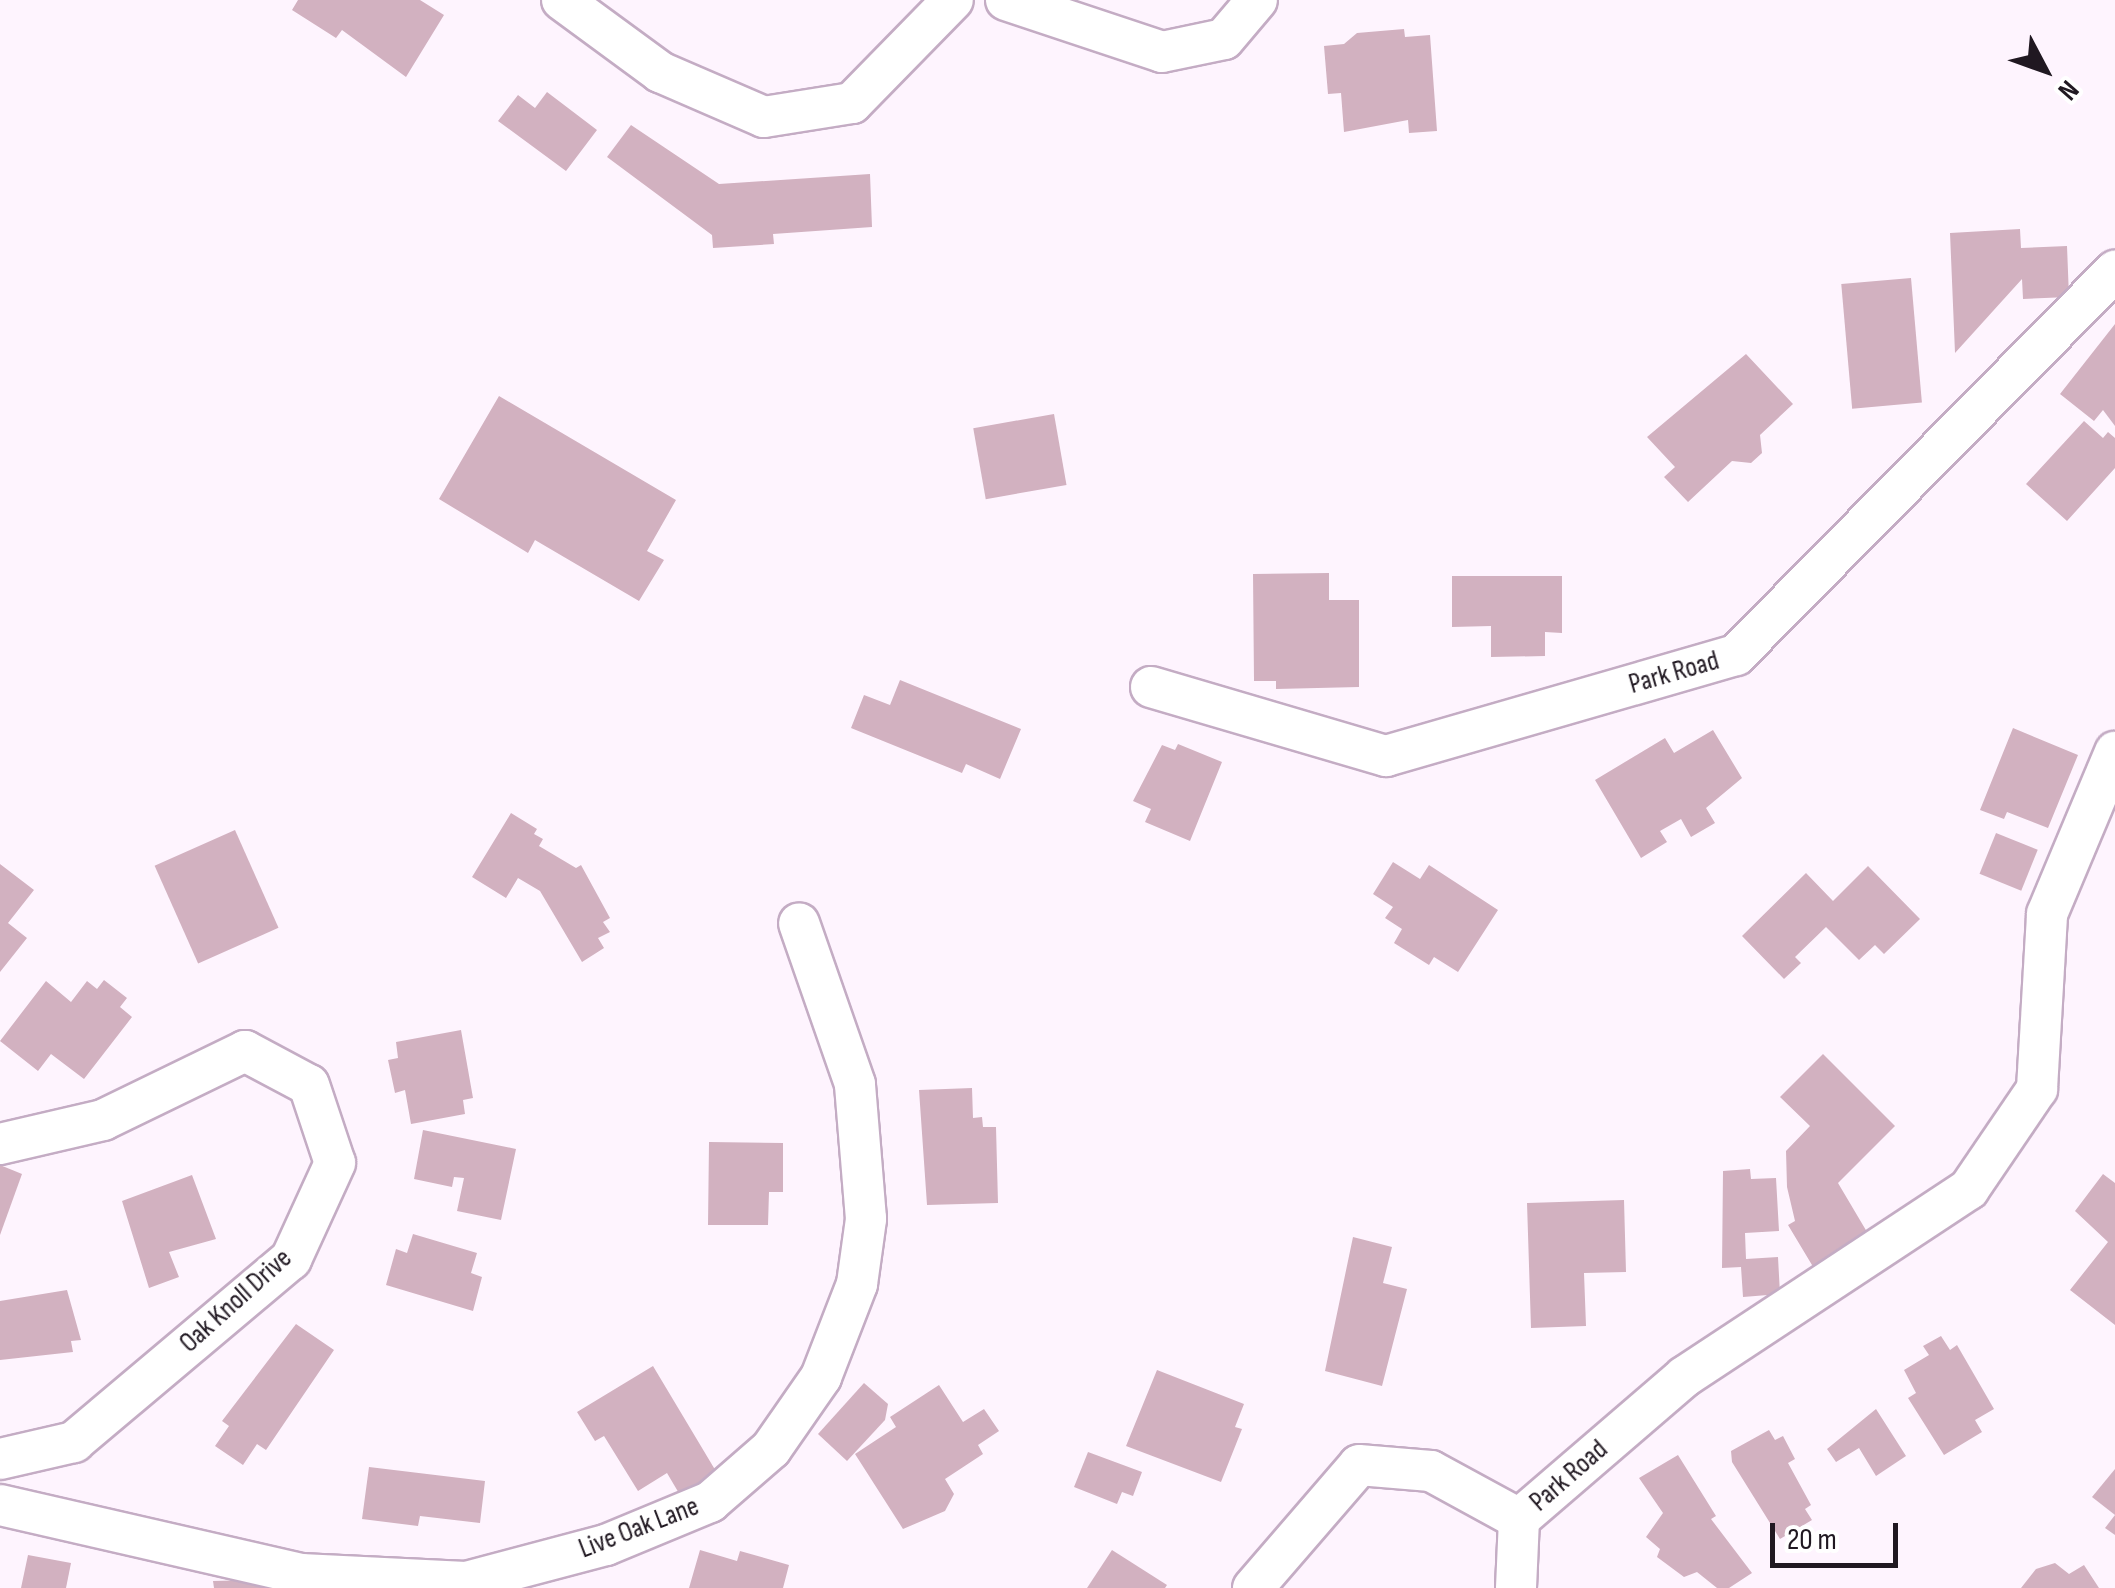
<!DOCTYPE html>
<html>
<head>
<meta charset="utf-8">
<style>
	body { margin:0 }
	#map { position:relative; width:2115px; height:1588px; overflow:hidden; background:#fef4fe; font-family:"Sofia Sans Condensed",sans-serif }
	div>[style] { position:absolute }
	.building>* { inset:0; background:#d2b1c0; transform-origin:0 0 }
	.roads { filter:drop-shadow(2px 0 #c4acc4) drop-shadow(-2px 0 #c4acc4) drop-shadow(0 2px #c4acc4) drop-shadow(0 -2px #c4acc4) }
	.minor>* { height:40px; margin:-20px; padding:0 20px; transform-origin:20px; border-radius:20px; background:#fff }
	span { translate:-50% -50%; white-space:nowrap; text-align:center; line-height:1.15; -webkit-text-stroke:9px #fff; paint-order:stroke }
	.street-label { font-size:28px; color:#201821 }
	.north { position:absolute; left:1995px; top:20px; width:100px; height:100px; -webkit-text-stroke:8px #fff; paint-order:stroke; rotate:131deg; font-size:28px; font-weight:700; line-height:40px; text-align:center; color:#201821 }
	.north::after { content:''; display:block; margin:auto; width:35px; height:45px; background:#201821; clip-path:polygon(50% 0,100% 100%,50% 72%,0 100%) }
	.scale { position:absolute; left:1770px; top:1523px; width:128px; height:45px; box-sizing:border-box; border:5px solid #201821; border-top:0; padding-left:12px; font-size:30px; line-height:35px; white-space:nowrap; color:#201821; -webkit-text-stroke:8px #fff; paint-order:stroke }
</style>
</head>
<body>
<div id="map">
	<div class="building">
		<i style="clip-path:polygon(298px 0,420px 0,444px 15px,406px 77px,342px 30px,336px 38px,292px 10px)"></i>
		<i style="clip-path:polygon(1404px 29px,1405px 37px,1430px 35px,1437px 131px,1409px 133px,1408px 120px,1344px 132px,1341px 93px,1328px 94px,1324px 46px,1344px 44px,1357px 33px)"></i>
		<i style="clip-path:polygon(547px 92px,597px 130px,566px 171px,498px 121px,518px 95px,535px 108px)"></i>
		<i style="clip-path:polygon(631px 125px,719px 184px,870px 174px,872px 227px,773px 234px,774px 244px,713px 248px,712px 235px,607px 157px)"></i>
		<i style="clip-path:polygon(2020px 229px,2021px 248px,2067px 246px,2069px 297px,2023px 299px,2022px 279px,1955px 353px,1950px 233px)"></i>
		<i style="left:1911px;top:278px;width:125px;height:70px;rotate:85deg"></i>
		<i style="clip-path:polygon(2115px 324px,2115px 426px,2103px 410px,2094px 421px,2060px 394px)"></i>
		<i style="clip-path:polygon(1746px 354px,1793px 404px,1760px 435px,1762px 453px,1751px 463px,1732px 461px,1688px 502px,1664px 477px,1675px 467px,1647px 437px)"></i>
		<i style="clip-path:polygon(499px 396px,676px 500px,647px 551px,664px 560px,639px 601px,535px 540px,528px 553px,439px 499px)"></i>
		<i style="left:1054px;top:414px;width:72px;height:82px;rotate:80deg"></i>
		<i style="clip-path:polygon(2084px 421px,2103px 438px,2108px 432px,2115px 438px,2115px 468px,2067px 521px,2026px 484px)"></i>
		<i style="clip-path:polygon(1329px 573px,1329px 600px,1359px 600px,1359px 687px,1276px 689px,1276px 681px,1254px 681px,1253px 574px)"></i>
		<i style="clip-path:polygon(1452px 576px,1562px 576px,1562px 633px,1545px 632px,1545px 656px,1491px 657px,1491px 626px,1452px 627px)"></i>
		<i style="clip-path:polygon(900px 680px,1021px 729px,1000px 779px,966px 764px,962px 773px,851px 728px,864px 695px,890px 705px)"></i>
		<i style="clip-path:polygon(2013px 728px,2078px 755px,2048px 828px,2007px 812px,2004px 819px,1980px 810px)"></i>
		<i style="clip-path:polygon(1713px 730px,1742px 778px,1706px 808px,1715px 823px,1691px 837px,1681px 819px,1660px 831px,1667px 842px,1641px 858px,1595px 780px,1665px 738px,1674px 753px)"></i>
		<i style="clip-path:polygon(1178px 744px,1222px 762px,1190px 841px,1145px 822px,1151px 809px,1133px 801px,1162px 745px,1175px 750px)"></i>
		<i style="clip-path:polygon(511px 813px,537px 829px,534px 834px,543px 839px,539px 846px,576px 868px,581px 865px,610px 918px,603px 922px,610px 932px,598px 938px,604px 948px,582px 962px,540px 891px,518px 878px,506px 898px,472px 877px)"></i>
		<i style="left:235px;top:830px;width:107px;height:88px;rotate:66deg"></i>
		<i style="left:1996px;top:833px;width:45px;height:44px;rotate:22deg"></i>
		<i style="clip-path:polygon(1393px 862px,1420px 879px,1429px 865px,1498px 910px,1458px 972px,1434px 957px,1429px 965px,1394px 943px,1402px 929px,1385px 918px,1393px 907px,1373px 894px)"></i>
		<i style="clip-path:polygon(0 864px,34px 890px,8px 923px,27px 938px,0 972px)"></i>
		<i style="clip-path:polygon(1868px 866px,1920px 919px,1884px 954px,1875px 945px,1859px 960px,1826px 927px,1795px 957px,1801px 963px,1784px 979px,1742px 936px,1806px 873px,1833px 901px)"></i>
		<i style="clip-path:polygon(104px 980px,127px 998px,120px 1007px,132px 1017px,84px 1079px,51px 1054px,38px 1071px,0 1041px,46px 981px,71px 1002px,87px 981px,97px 989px)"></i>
		<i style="clip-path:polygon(461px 1030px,473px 1098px,463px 1100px,465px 1114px,411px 1124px,405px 1090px,395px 1093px,388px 1060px,398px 1058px,396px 1042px)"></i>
		<i style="clip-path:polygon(1823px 1054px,1895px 1126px,1838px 1183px,1870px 1237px,1815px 1270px,1788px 1225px,1795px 1221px,1787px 1187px,1786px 1151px,1810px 1126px,1780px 1097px)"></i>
		<i style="clip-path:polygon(972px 1088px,973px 1118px,982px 1117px,983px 1127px,996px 1127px,998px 1203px,927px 1205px,919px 1090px)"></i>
		<i style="clip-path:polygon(423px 1130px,516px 1149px,501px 1220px,457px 1211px,464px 1178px,454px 1177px,452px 1187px,414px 1179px)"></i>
		<i style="clip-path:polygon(709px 1142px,783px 1143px,783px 1192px,769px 1192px,768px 1225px,708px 1225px)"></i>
		<i style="clip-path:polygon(0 1165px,22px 1174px,0 1235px)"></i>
		<i style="clip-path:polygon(1750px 1169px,1751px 1179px,1776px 1178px,1779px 1231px,1745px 1233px,1746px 1259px,1778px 1257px,1780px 1294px,1743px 1297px,1741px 1267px,1722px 1268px,1723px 1171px)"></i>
		<i style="clip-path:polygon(2103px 1174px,2115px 1183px,2115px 1325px,2070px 1290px,2108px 1242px,2075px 1211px)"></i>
		<i style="clip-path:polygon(192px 1175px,216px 1239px,169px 1252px,179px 1277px,149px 1288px,122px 1201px)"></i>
		<i style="clip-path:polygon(1624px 1200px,1626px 1272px,1584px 1273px,1586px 1326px,1531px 1328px,1527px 1203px)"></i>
		<i style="clip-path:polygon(413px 1234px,477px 1253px,471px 1273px,482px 1277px,473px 1311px,386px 1285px,396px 1249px,407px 1253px)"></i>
		<i style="clip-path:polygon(1353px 1237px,1392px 1247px,1383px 1283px,1407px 1289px,1382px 1386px,1325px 1371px)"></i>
		<i style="clip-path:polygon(67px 1290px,81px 1340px,71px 1341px,73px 1352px,0 1360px,0 1301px)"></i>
		<i style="clip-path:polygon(296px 1324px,334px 1350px,266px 1450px,257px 1444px,243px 1465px,215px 1446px,229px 1426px,222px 1421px)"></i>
		<i style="clip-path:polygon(1941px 1336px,1950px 1350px,1957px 1345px,1994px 1409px,1975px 1420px,1982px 1432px,1944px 1455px,1908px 1398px,1916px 1393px,1904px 1370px,1929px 1355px,1923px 1346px)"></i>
		<i style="clip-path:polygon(653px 1366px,717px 1473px,680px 1495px,667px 1473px,638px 1491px,604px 1436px,595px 1441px,577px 1412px)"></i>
		<i style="clip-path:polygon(1157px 1370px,1244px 1404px,1235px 1427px,1242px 1429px,1221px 1482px,1126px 1446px)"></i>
		<i style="clip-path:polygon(864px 1383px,888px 1404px,885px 1420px,847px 1461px,818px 1434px)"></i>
		<i style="clip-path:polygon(939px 1385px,963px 1422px,984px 1409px,999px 1431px,978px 1445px,983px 1454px,945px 1479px,954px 1494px,945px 1511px,903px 1529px,855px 1454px,896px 1427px,890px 1417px)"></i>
		<i style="clip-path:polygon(1876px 1409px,1906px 1456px,1876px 1476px,1859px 1448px,1836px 1462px,1827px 1449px)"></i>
		<i style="clip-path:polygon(1769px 1430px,1775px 1440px,1783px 1436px,1795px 1459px,1788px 1463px,1811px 1505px,1805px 1509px,1812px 1520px,1780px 1539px,1732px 1462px,1731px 1451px)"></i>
		<i style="clip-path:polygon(1088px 1452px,1142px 1472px,1133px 1496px,1122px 1492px,1117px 1504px,1074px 1487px)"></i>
		<i style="clip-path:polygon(1678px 1455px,1716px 1516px,1711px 1519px,1752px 1573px,1729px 1588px,1717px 1588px,1697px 1572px,1684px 1577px,1657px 1557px,1660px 1549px,1646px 1537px,1663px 1513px,1639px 1478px)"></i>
		<i style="clip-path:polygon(369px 1467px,485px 1481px,480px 1523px,420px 1516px,418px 1526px,362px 1519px)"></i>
		<i style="clip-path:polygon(2115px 1469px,2115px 1515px,2092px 1497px)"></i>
		<i style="clip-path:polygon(2115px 1515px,2115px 1535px,2105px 1528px)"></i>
		<i style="clip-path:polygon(700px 1550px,737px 1561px,740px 1551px,789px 1565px,783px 1588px,689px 1588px)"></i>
		<i style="clip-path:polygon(1112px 1550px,1167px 1585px,1165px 1588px,1087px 1588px)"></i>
		<i style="clip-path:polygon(28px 1555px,71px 1563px,66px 1588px,21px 1588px)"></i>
		<i style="clip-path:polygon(2055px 1563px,2069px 1574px,2084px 1565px,2099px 1588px,2021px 1588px,2036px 1569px)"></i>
		<i style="clip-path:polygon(302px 1579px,302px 1588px,214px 1588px,213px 1581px)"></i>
	</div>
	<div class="roads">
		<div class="minor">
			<i style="left:562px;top:0;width:122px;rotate:36.3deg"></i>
			<i style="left:660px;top:72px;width:113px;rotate:23.4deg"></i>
			<i style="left:764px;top:117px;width:89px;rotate:-9deg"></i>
			<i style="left:852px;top:103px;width:144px;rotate:-45.6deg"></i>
			<i style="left:1006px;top:0;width:164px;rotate:18.4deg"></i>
			<i style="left:1162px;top:52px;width:63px;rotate:-11.8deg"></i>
			<i style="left:1224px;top:39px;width:51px;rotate:-49.8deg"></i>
			<i style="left:1151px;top:687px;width:245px;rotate:16.4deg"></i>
			<i style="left:1386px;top:756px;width:364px;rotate:-16.1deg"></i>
			<i style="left:1736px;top:655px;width:540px;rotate:-45.38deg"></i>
			<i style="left:0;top:1144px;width:106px;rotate:-13.1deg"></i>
			<i style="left:103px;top:1120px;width:158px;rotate:-25.9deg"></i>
			<i style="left:245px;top:1051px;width:72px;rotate:28deg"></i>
			<i style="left:309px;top:1085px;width:82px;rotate:71.6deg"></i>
			<i style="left:335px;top:1163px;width:106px;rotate:114.6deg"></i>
			<i style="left:291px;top:1259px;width:284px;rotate:139.9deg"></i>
			<i style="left:74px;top:1442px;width:76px;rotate:167.1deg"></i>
			<i style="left:0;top:1505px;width:309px;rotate:12.9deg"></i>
			<i style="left:301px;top:1574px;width:165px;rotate:2.8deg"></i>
			<i style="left:466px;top:1582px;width:145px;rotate:-14.8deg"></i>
			<i style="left:606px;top:1545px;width:113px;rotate:-22.5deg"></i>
			<i style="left:710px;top:1502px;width:81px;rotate:-41deg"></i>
			<i style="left:771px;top:1449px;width:88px;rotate:-55.2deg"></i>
			<i style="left:821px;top:1377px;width:100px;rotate:-68.8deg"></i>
			<i style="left:857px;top:1284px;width:66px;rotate:-82.1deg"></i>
			<i style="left:866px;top:1219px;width:135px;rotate:-94.7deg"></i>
			<i style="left:855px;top:1084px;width:170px;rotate:-109.2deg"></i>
			<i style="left:1519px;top:1519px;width:218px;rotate:-40.7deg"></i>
			<i style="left:1684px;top:1377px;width:341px;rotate:-33.4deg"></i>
			<i style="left:1969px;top:1189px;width:121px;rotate:-55.8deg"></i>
			<i style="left:2037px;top:1089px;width:175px;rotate:-86.7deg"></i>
			<i style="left:2047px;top:914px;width:176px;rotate:-67.2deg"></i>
			<i style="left:1253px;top:1588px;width:162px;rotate:-49.2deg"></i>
			<i style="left:1359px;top:1465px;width:72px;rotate:4.8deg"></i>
			<i style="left:1431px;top:1471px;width:100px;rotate:28.6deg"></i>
			<i style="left:1519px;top:1519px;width:69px;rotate:92.5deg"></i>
		</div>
	</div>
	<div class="street-label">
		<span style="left:1674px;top:673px;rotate:-16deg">Park Road</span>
		<span style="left:236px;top:1301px;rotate:-42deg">Oak Knoll Drive</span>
		<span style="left:1569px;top:1476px;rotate:-41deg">Park Road</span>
		<span style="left:639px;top:1528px;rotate:-21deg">Live Oak Lane</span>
	</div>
	<div class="north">N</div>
	<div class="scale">20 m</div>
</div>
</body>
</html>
